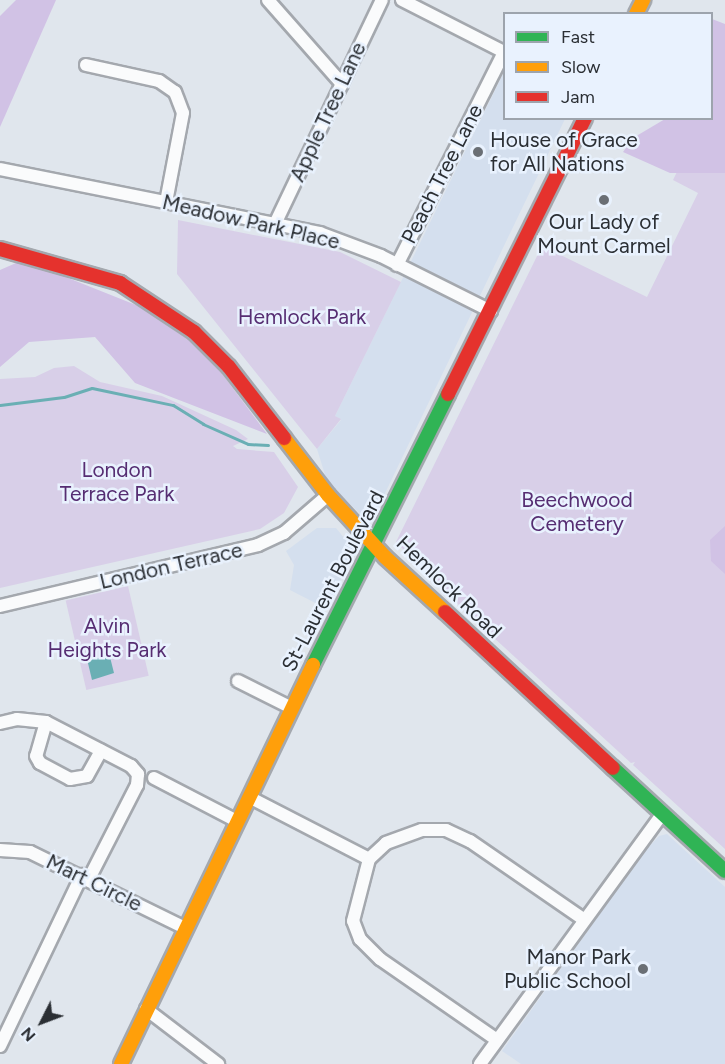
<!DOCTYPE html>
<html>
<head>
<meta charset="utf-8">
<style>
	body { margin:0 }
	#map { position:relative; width:725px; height:1064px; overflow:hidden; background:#e0e6ed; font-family:Figtree,sans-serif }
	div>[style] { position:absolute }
	.built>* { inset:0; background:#d4dfee }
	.green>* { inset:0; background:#d8cfe8; transform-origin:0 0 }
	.forest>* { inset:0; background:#d1c2e5 }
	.water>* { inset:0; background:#6aafb4 }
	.stream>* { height:3px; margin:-1.5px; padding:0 1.5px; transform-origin:1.5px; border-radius:1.5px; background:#6aafb4 }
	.roads { filter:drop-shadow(2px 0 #a4a8ae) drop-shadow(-2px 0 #a4a8ae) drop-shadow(0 2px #a4a8ae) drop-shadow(0 -2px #a4a8ae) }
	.street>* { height:12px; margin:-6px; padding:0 6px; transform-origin:6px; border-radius:6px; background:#fafbfc }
	.fast>* { height:14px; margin:-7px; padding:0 7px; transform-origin:7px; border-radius:7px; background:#30b455 }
	.slow>* { height:14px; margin:-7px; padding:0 7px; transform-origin:7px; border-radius:7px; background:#ff9f0a }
	.jam>* { height:14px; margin:-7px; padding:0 7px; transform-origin:7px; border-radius:7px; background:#e5322d }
	.dots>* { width:16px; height:16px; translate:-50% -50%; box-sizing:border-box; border:3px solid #e9f2fe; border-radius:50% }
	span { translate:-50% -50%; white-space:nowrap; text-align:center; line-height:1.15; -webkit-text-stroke:5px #e9f2fe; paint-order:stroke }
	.street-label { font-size:21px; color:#2b2f34 }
	.poi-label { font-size:21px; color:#2b2f34 }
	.left { translate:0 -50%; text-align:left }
	.right { translate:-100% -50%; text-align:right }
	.park-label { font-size:21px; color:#562d72 }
	.legend { position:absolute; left:503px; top:12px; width:210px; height:108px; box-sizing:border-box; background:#e9f2fe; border:2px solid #9da4ad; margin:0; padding:8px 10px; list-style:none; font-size:18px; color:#2b2f34 }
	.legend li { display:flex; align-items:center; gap:12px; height:30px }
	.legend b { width:30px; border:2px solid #9da4ad }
	.north { position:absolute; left:12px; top:992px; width:60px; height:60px; -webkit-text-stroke:4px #e9f2fe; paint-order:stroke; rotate:228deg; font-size:16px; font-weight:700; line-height:24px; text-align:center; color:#2b2f34 }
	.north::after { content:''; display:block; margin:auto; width:21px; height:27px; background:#2b2f34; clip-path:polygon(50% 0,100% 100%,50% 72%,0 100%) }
</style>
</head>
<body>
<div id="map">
	<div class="built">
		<i style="clip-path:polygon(504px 72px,504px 118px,565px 119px,376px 512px,366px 520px,327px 481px,317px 449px,341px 420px,335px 416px)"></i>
		<i style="clip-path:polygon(317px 528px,336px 528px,354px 550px,327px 609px,290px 590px,294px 565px,286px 551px)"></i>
		<i style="clip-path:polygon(667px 834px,725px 887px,725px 1064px,521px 1064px,502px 1051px,644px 852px,659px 836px)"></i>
	</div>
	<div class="green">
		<i style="clip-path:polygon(725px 74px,725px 849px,633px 765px,635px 762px,631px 763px,470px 616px,396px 542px,542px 246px,647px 297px,698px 193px,673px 180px,703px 119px,712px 118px)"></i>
		<i style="clip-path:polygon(178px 220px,340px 252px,401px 282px,335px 416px,341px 419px,317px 449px,177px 274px)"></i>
		<i style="clip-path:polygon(74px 366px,100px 382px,162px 396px,236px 430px,248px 439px,233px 446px,237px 449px,274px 452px,298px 487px,284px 513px,260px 529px,0 588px,0 379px,35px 377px,54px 368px)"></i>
		<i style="left:128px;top:586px;width:92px;height:64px;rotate:77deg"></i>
	</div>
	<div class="forest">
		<i style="clip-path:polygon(16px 0,56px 0,0 127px,0 16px)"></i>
		<i style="clip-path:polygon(712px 19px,725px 24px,725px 173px,670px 173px,623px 152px,633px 138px,665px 119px,712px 118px)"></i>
		<i style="clip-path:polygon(23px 260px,151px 311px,208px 355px,267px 434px,135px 383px,95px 337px,29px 342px,0 367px,0 270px)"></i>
		<i style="clip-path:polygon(725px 526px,725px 574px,711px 561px,710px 540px)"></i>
	</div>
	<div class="water">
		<i style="clip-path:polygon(110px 657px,114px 673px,92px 680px,87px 659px)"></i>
	</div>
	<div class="stream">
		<i style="left:0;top:405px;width:64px;rotate:-7.1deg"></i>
		<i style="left:64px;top:397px;width:29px;rotate:-18deg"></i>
		<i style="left:92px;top:388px;width:83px;rotate:11.9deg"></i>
		<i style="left:173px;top:405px;width:36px;rotate:32deg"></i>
		<i style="left:203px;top:424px;width:49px;rotate:24deg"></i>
		<i style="left:248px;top:444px;width:20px;rotate:3deg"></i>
	</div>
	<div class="roads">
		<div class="street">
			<i style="left:268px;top:0;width:112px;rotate:48.6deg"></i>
			<i style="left:402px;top:0;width:114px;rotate:27deg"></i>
			<i style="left:86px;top:65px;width:75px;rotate:12.4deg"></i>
			<i style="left:159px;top:81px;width:19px;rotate:35deg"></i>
			<i style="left:175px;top:92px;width:22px;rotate:69deg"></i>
			<i style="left:183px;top:113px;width:91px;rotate:100.8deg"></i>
			<i style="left:0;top:169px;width:326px;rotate:11.3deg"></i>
			<i style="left:320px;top:233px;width:65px;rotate:20.7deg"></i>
			<i style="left:381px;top:256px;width:123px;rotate:26.6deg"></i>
			<i style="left:275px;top:224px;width:248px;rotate:-64.5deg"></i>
			<i style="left:397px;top:265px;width:238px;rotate:-63.3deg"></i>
			<i style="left:0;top:606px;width:265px;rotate:-13.3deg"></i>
			<i style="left:258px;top:545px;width:29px;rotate:-25deg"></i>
			<i style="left:284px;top:533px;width:58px;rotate:-40.8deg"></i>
			<i style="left:238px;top:681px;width:60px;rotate:26.6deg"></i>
			<i style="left:46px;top:722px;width:35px;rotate:106deg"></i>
			<i style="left:36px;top:756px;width:8px;rotate:60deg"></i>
			<i style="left:40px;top:763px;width:34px;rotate:28deg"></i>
			<i style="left:70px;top:779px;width:17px;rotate:-10deg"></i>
			<i style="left:87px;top:776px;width:29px;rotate:-61deg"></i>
			<i style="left:0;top:723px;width:17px;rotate:-13deg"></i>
			<i style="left:17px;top:719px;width:29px;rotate:6deg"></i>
			<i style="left:46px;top:722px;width:96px;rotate:27.4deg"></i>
			<i style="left:131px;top:766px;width:11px;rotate:49deg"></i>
			<i style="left:138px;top:774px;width:11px;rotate:95deg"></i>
			<i style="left:137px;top:785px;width:106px;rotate:117.1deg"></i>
			<i style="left:154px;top:778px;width:93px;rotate:27.4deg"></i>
			<i style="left:249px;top:797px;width:135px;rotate:27.3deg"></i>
			<i style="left:0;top:850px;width:30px;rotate:4deg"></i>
			<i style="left:30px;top:852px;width:173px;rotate:26.1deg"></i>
			<i style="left:146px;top:1009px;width:91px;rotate:37.4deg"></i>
			<i style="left:497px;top:1040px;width:142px;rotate:-145.3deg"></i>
			<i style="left:380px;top:959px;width:28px;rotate:-135deg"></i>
			<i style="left:360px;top:939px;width:19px;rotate:-111deg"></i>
			<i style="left:353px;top:921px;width:64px;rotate:-75.5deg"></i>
			<i style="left:369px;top:859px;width:23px;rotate:-43deg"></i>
			<i style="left:386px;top:843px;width:38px;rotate:-20deg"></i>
			<i style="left:422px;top:830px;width:24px"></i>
			<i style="left:446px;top:830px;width:26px;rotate:25deg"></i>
			<i style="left:470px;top:841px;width:137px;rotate:34.6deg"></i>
			<i style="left:0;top:1046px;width:190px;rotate:-64.4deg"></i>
			<i style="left:480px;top:1064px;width:309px;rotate:-53.9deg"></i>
		</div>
		<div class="fast">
			<i style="left:313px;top:665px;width:303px;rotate:-63.5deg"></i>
			<i style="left:613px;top:768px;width:152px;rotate:42.6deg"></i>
		</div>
		<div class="slow">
			<i style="left:636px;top:14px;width:16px;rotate:-63deg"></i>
			<i style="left:284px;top:438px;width:72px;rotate:52.3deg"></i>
			<i style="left:328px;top:495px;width:84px;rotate:47.4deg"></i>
			<i style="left:385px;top:557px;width:81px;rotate:42.5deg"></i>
			<i style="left:121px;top:1064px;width:443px;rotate:-64.3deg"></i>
		</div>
		<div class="jam">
			<i style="left:0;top:249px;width:125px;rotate:15.8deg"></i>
			<i style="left:120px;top:283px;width:89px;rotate:33.5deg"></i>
			<i style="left:194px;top:332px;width:49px;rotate:45deg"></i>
			<i style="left:229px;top:367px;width:90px;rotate:52.2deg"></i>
			<i style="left:448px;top:394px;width:308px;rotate:-63.6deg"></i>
			<i style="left:445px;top:612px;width:229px;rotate:42.9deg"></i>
		</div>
	</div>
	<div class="dots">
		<i style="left:478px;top:152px;background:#6a6f75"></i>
		<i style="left:604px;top:200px;background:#6a6f75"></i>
		<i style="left:643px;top:969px;background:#6a6f75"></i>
	</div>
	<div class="street-label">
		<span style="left:328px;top:112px;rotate:-65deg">Apple Tree Lane</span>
		<span style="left:442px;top:174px;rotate:-63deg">Peach Tree Lane</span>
		<span style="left:251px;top:222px;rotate:13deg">Meadow Park Place</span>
		<span style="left:171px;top:566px;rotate:-13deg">London Terrace</span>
		<span style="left:333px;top:581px;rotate:-63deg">St-Laurent Boulevard</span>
		<span style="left:449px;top:587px;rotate:44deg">Hemlock Road</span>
		<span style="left:94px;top:883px;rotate:26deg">Mart Circle</span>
	</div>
	<div class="poi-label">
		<span class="left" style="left:490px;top:152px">House of Grace<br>for All Nations</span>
		<span style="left:604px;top:234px">Our Lady of<br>Mount Carmel</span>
		<span class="right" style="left:631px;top:969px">Manor Park<br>Public School</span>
	</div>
	<div class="park-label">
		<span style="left:302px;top:317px">Hemlock Park</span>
		<span style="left:117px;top:482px">London<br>Terrace Park</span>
		<span style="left:577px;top:512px">Beechwood<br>Cemetery</span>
		<span style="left:107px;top:638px">Alvin<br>Heights Park</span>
	</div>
	<ul class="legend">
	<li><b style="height:8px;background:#30b455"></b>Fast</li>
	<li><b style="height:8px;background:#ff9f0a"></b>Slow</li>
	<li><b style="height:8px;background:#e5322d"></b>Jam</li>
	</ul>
	<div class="north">N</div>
</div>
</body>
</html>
